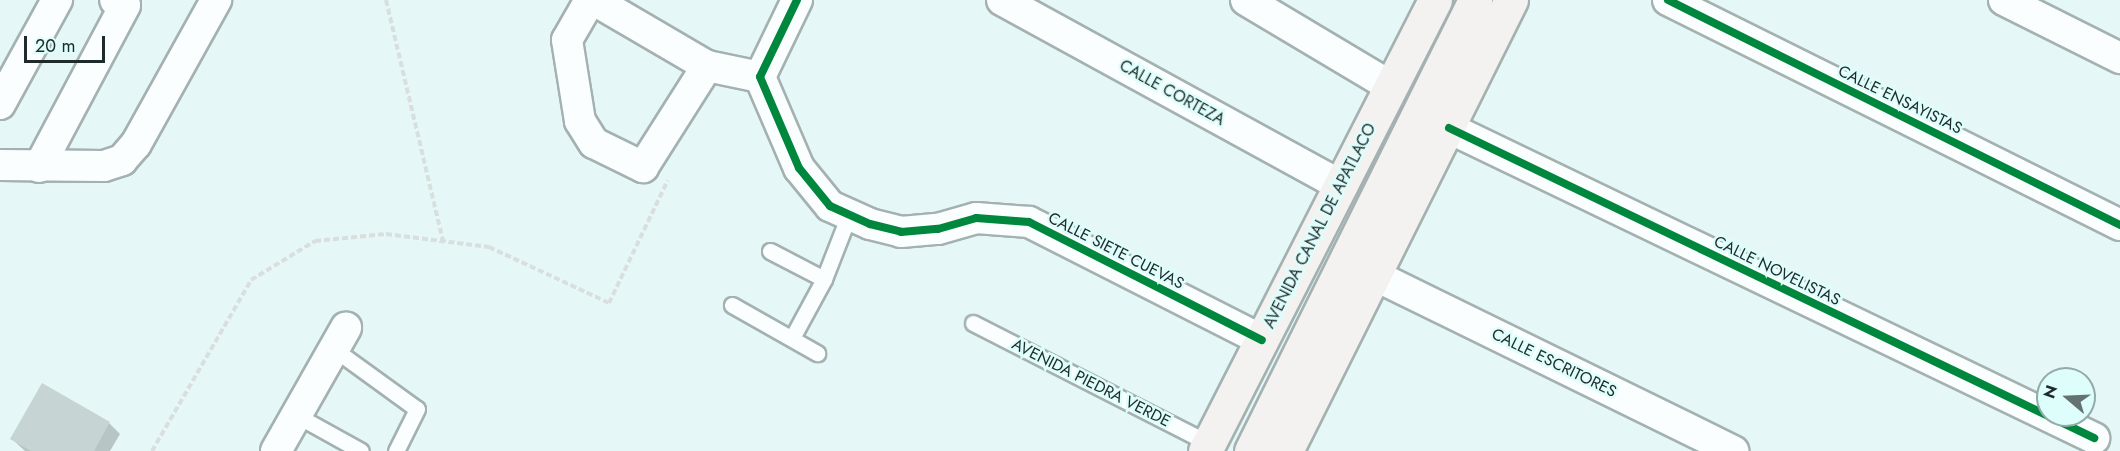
<!DOCTYPE html>
<html>
<head>
<meta charset="utf-8">
<style>
	body { margin:0 }
	#map { position:relative; width:2120px; height:451px; overflow:hidden; background:#e5f7f6; font-family:Jost,sans-serif }
	div>[style] { position:absolute }
	.shadow>* { inset:0; background:#0003 }
	.building>* { inset:0; background:#c6d4d3 }
	.path>* { height:4px; margin-top:-2px; transform-origin:0; background:repeating-linear-gradient(90deg,#d9dfde 0 6px,transparent 0 9px) }
	.roads { filter:drop-shadow(2px 0 #a4b1b1) drop-shadow(-2px 0 #a4b1b1) drop-shadow(0 2px #a4b1b1) drop-shadow(0 -2px #a4b1b1) }
	.lane>* { height:15px; margin:-7.5px; padding:0 7.5px; transform-origin:7.5px; border-radius:7.5px; background:#fbfefe }
	.street>* { height:30px; margin:-15px; padding:0 15px; transform-origin:15px; border-radius:15px; background:#fbfefe }
	.secondary>* { height:33px; margin:-16.5px; padding:0 16.5px; transform-origin:16.5px; border-radius:16.5px; background:#f3f2f0 }
	.cycleway>* { height:8px; margin:-4px; padding:0 4px; transform-origin:4px; border-radius:4px; background:#00873e }
	span { translate:-50% -50%; white-space:nowrap; text-align:center; line-height:1.15; -webkit-text-stroke:5px #defefc; paint-order:stroke }
	.street-label { font-size:16px; color:#1f2b2b }
	.north { position:absolute; left:2036px; top:367px; width:60px; height:60px; box-sizing:border-box; background:#defefc; border:2px solid #92aaa8; border-radius:50%; rotate:289deg; font-size:16px; font-weight:700; line-height:24px; text-align:center; color:#1f2b2b }
	.north::after { content:''; display:block; margin:auto; width:21px; height:27px; background:#647272; clip-path:polygon(50% 0,100% 100%,50% 72%,0 100%) }
	.scale { position:absolute; left:24px; top:36px; width:81px; height:27px; box-sizing:border-box; border:3px solid #1f2b2b; border-top:0; padding-left:8px; font-size:18px; line-height:21px; white-space:nowrap; color:#1f2b2b; -webkit-text-stroke:4px #defefc; paint-order:stroke }
</style>
</head>
<body>
<div id="map">
	<div class="shadow">
		<i style="clip-path:polygon(109px 423px,120px 434px,110px 451px,25px 451px,12px 439px)"></i>
	</div>
	<div class="building">
		<i style="clip-path:polygon(42px 383px,110px 422px,94px 451px,31px 451px,10px 439px)"></i>
	</div>
	<div class="path">
		<i style="left:386px;top:0;width:248px;rotate:76.7deg"></i>
		<i style="left:152px;top:451px;width:198px;rotate:-59.9deg"></i>
		<i style="left:251px;top:280px;width:75px;rotate:-31.4deg"></i>
		<i style="left:315px;top:241px;width:71px;rotate:-5.6deg"></i>
		<i style="left:386px;top:234px;width:104px;rotate:7.2deg"></i>
		<i style="left:489px;top:247px;width:132px;rotate:25deg"></i>
		<i style="left:609px;top:303px;width:136px;rotate:-64.4deg"></i>
	</div>
	<div class="roads">
		<div class="lane">
			<i style="left:770px;top:251px;width:61px;rotate:27.4deg"></i>
			<i style="left:732px;top:305px;width:98px;rotate:29.5deg"></i>
			<i style="left:973px;top:323px;width:265px;rotate:27deg"></i>
			<i style="left:792px;top:338px;width:67px;rotate:-61.5deg"></i>
			<i style="left:824px;top:279px;width:69px;rotate:-68.7deg"></i>
			<i style="left:334px;top:349px;width:102px;rotate:35.9deg"></i>
			<i style="left:417px;top:409px;width:47px;rotate:116.6deg"></i>
			<i style="left:296px;top:415px;width:74px;rotate:29deg"></i>
		</div>
		<div class="street">
			<i style="left:590px;top:0;width:46px;rotate:119.9deg"></i>
			<i style="left:567px;top:40px;width:82px;rotate:80.9deg"></i>
			<i style="left:580px;top:121px;width:26px;rotate:58deg"></i>
			<i style="left:594px;top:143px;width:55px;rotate:26.1deg"></i>
			<i style="left:643px;top:167px;width:120px;rotate:-57.6deg"></i>
			<i style="left:594px;top:0;width:131px;rotate:30.3deg"></i>
			<i style="left:707px;top:66px;width:54px;rotate:11.7deg"></i>
			<i style="left:797px;top:0;width:85px;rotate:115.7deg"></i>
			<i style="left:760px;top:77px;width:99px;rotate:66.8deg"></i>
			<i style="left:799px;top:168px;width:49px;rotate:50.8deg"></i>
			<i style="left:830px;top:206px;width:44px;rotate:24.2deg"></i>
			<i style="left:870px;top:224px;width:32px;rotate:14deg"></i>
			<i style="left:901px;top:232px;width:37px;rotate:-5deg"></i>
			<i style="left:938px;top:229px;width:40px;rotate:-16deg"></i>
			<i style="left:976px;top:218px;width:53px;rotate:4.3deg"></i>
			<i style="left:1029px;top:222px;width:261px;rotate:26.9deg"></i>
			<i style="left:1002px;top:0;width:388px;rotate:28.7deg"></i>
			<i style="left:1246px;top:0;width:170px;rotate:30.8deg"></i>
			<i style="left:1668px;top:0;width:505px;rotate:26.46deg"></i>
			<i style="left:2004px;top:0;width:130px;rotate:26.6deg"></i>
			<i style="left:0;top:104px;width:119px;rotate:-61.3deg"></i>
			<i style="left:1449px;top:128px;width:716px;rotate:25.67deg"></i>
			<i style="left:0;top:165px;width:104px;rotate:0.6deg"></i>
			<i style="left:104px;top:166px;width:19px;rotate:-18deg"></i>
			<i style="left:122px;top:160px;width:21px;rotate:-49deg"></i>
			<i style="left:136px;top:144px;width:165px;rotate:-60.9deg"></i>
			<i style="left:39px;top:167px;width:183px;rotate:-62deg"></i>
			<i style="left:125px;top:5px;width:11px;rotate:-153deg"></i>
			<i style="left:1376px;top:276px;width:398px;rotate:26.1deg"></i>
			<i style="left:276px;top:451px;width:142px;rotate:-60.4deg"></i>
		</div>
		<div class="secondary">
			<i style="left:1205px;top:451px;width:506px;rotate:-62.98deg"></i>
			<i style="left:1251px;top:451px;width:504px;rotate:-63.59deg"></i>
			<i style="left:1286px;top:451px;width:504px;rotate:-63.49deg"></i>
		</div>
	</div>
	<div class="cycleway">
		<i style="left:797px;top:0;width:85px;rotate:115.7deg"></i>
		<i style="left:760px;top:77px;width:99px;rotate:66.8deg"></i>
		<i style="left:799px;top:168px;width:49px;rotate:50.8deg"></i>
		<i style="left:830px;top:206px;width:44px;rotate:24.2deg"></i>
		<i style="left:870px;top:224px;width:32px;rotate:14deg"></i>
		<i style="left:901px;top:232px;width:37px;rotate:-5deg"></i>
		<i style="left:938px;top:229px;width:40px;rotate:-16deg"></i>
		<i style="left:976px;top:218px;width:53px;rotate:4.3deg"></i>
		<i style="left:1029px;top:222px;width:261px;rotate:26.9deg"></i>
		<i style="left:1668px;top:0;width:505px;rotate:26.46deg"></i>
		<i style="left:1449px;top:128px;width:716px;rotate:25.67deg"></i>
	</div>
	<div class="street-label">
		<span style="left:1172px;top:93px;rotate:29deg">CALLE CORTEZA</span>
		<span style="left:1900px;top:100px;rotate:26deg">CALLE ENSAYISTAS</span>
		<span style="left:1320px;top:226px;rotate:-63deg">AVENIDA CANAL DE APATLACO</span>
		<span style="left:1116px;top:251px;rotate:27deg">CALLE SIETE CUEVAS</span>
		<span style="left:1777px;top:271px;rotate:26deg">CALLE NOVELISTAS</span>
		<span style="left:1554px;top:363px;rotate:26deg">CALLE ESCRITORES</span>
		<span style="left:1091px;top:383px;rotate:27deg">AVENIDA PIEDRA VERDE</span>
	</div>
	<div class="north">N</div>
	<div class="scale">20 m</div>
</div>
</body>
</html>
